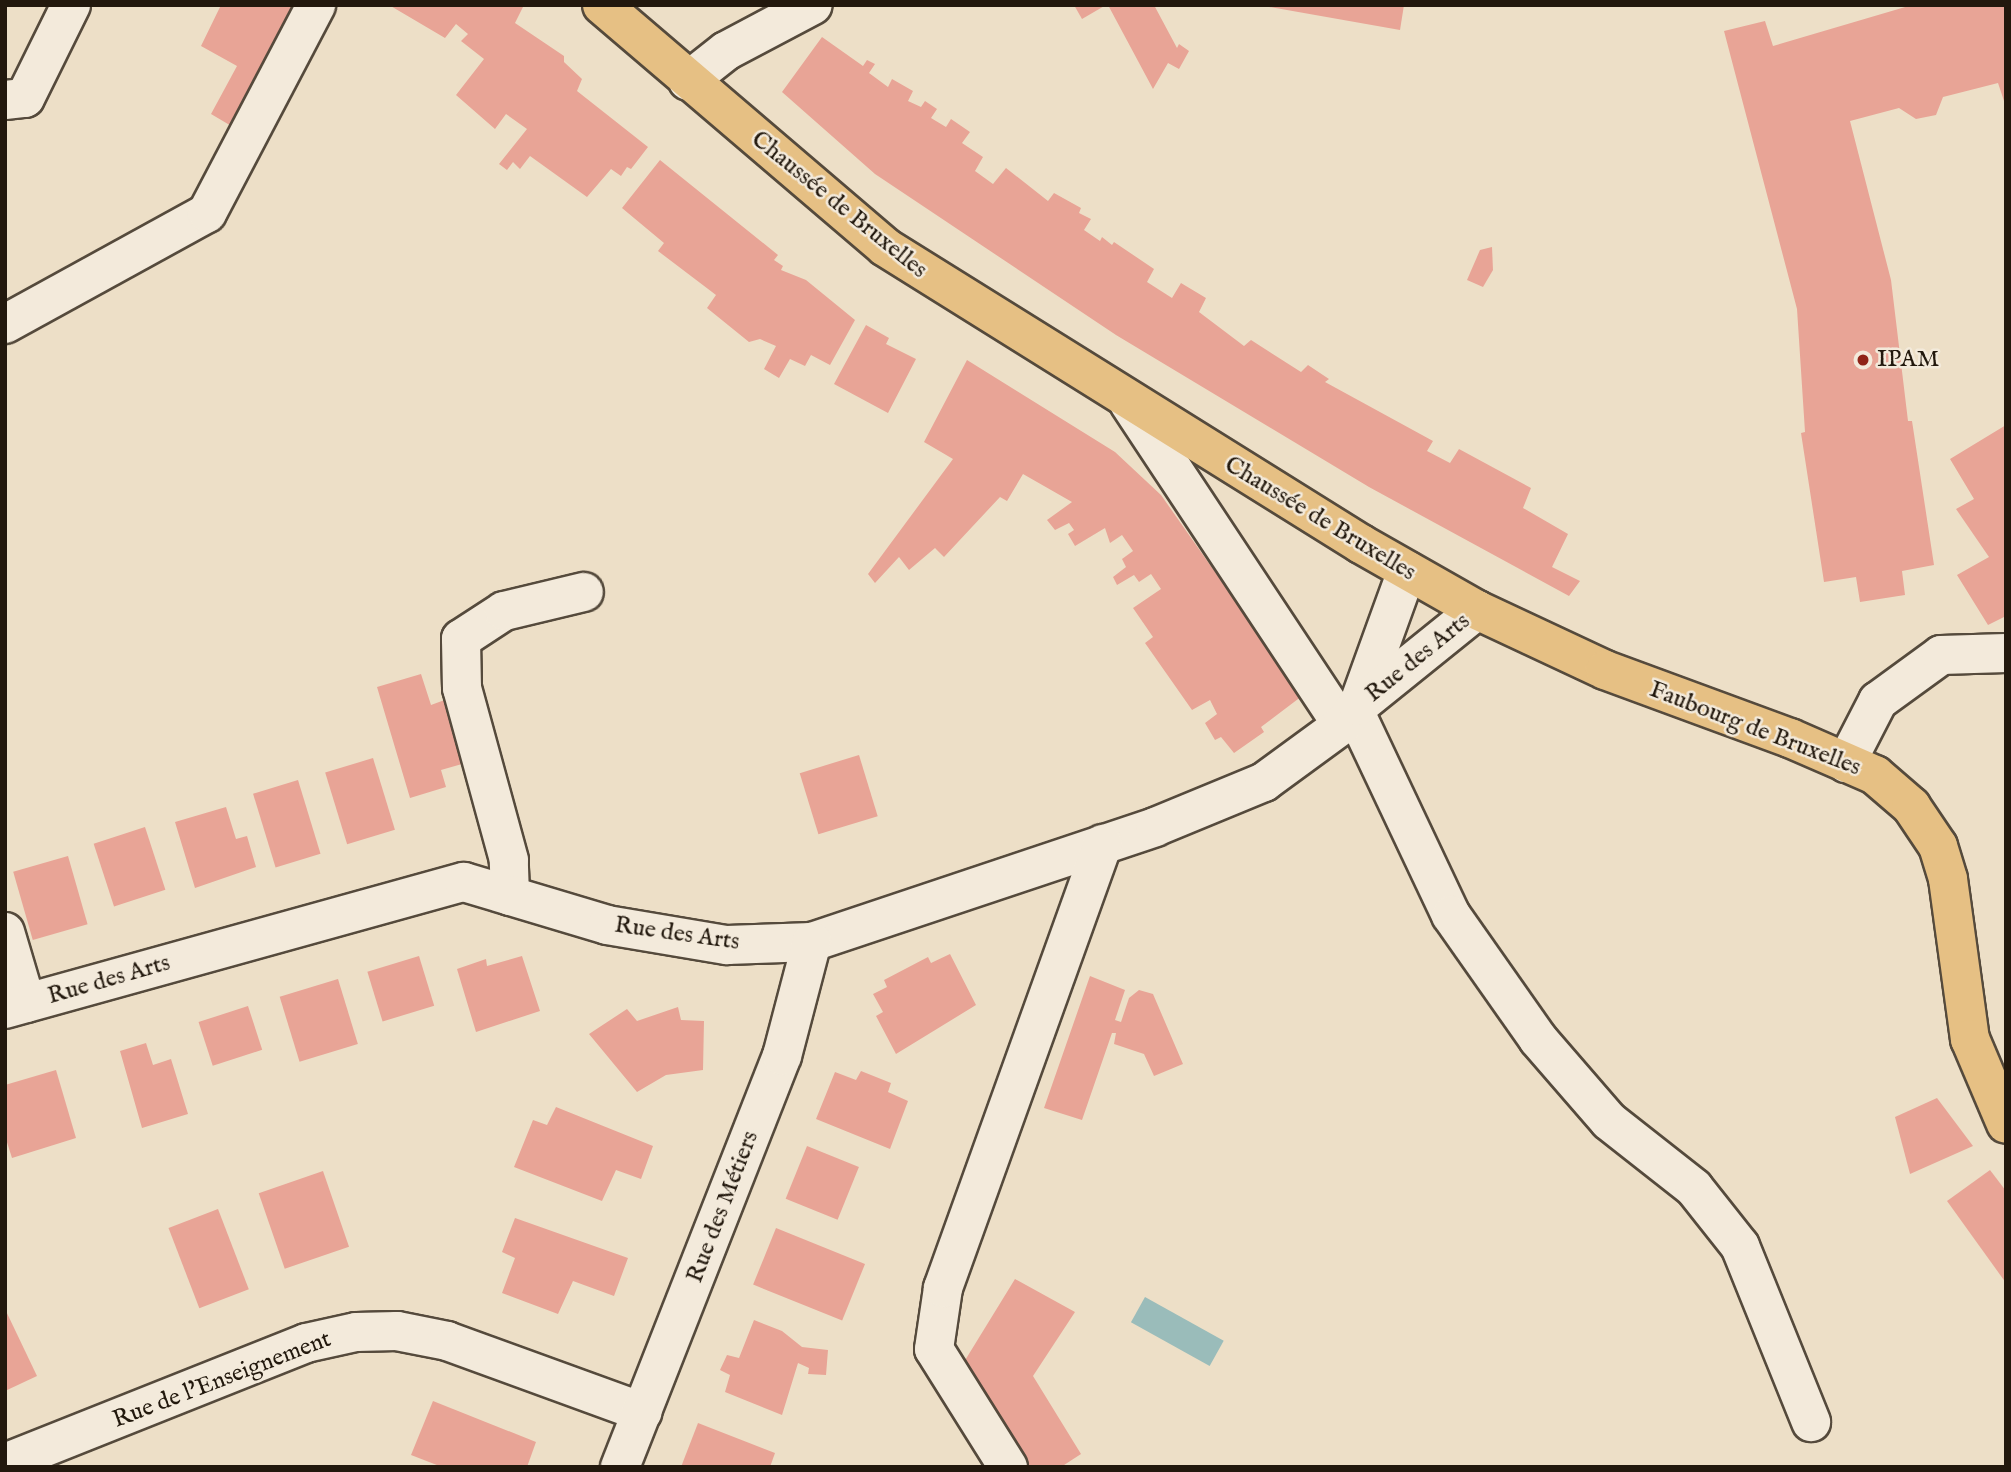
<!DOCTYPE html>
<html>
<head>
<meta charset="utf-8">
<style>
	body { margin:0 }
	#map { position:relative; width:2011px; height:1472px; overflow:hidden; background:#eddfc7; font-family:"IM FELL English",serif }
	div>[style] { position:absolute }
	.water>* { inset:0; background:#9abcba; transform-origin:0 0 }
	.building>* { inset:0; background:#e8a496; transform-origin:0 0 }
	.roads { filter:drop-shadow(2px 0 #554a3c) drop-shadow(-2px 0 #554a3c) drop-shadow(0 2px #554a3c) drop-shadow(0 -2px #554a3c) }
	.minor>* { height:38px; margin:-19px; padding:0 19px; transform-origin:19px; border-radius:19px; background:#f3eadb }
	.major>* { height:38px; margin:-19px; padding:0 19px; transform-origin:19px; border-radius:19px; background:#e6c084 }
	.dots>* { width:19px; height:19px; translate:-50% -50%; box-sizing:border-box; border:4px solid #f3eadb; border-radius:50% }
	span { translate:-50% -50%; white-space:nowrap; text-align:center; line-height:1.15; -webkit-text-stroke:5px #f3eadb; paint-order:stroke }
	.street-label { font-size:24px; color:#22180d }
	.poi-label { font-size:24px; color:#22180d }
	.left { translate:0 -50%; text-align:left }
	.frame { position:absolute; inset:0; border:7px solid #22180d; pointer-events:none }
</style>
</head>
<body>
<div id="map">
	<div class="water">
		<i style="left:1145px;top:1297px;width:90px;height:29px;rotate:29deg"></i>
	</div>
	<div class="building">
		<i style="clip-path:polygon(221px 5px,299px 5px,233px 127px,211px 114px,237px 66px,201px 46px)"></i>
		<i style="clip-path:polygon(389px 5px,524px 5px,515px 23px,564px 56px,564px 62px,582px 79px,577px 91px,648px 147px,631px 169px,627px 167px,621px 176px,611px 169px,587px 197px,530px 156px,520px 169px,513px 162px,507px 170px,499px 164px,527px 129px,506px 114px,495px 129px,456px 95px,484px 59px,461px 41px,468px 34px,456px 24px,445px 38px)"></i>
		<i style="clip-path:polygon(1074px 5px,1106px 5px,1082px 19px)"></i>
		<i style="clip-path:polygon(1108px 5px,1154px 5px,1177px 48px,1179px 44px,1189px 51px,1179px 69px,1168px 63px,1153px 89px)"></i>
		<i style="clip-path:polygon(1258px 5px,1404px 5px,1400px 30px)"></i>
		<i style="clip-path:polygon(1912px 5px,2006px 5px,2006px 107px,1998px 83px,1943px 97px,1936px 115px,1916px 119px,1899px 108px,1850px 121px,1891px 280px,1908px 421px,1912px 421px,1934px 565px,1902px 571px,1905px 595px,1860px 602px,1856px 577px,1824px 582px,1801px 433px,1805px 432px,1797px 309px,1724px 31px,1765px 21px,1773px 46px)"></i>
		<i style="clip-path:polygon(822px 37px,863px 66px,867px 60px,875px 64px,869px 73px,888px 87px,892px 79px,913px 91px,908px 101px,921px 107px,925px 101px,937px 109px,931px 118px,946px 127px,951px 119px,970px 132px,962px 143px,983px 157px,975px 171px,993px 184px,1006px 168px,1048px 201px,1054px 193px,1081px 208px,1079px 213px,1091px 219px,1084px 230px,1100px 241px,1102px 237px,1112px 245px,1114px 242px,1154px 269px,1147px 282px,1172px 298px,1181px 283px,1206px 298px,1199px 312px,1244px 346px,1251px 340px,1301px 372px,1308px 365px,1329px 379px,1325px 382px,1433px 441px,1427px 451px,1450px 463px,1459px 449px,1531px 488px,1523px 508px,1568px 534px,1552px 567px,1580px 581px,1569px 596px,1369px 487px,1116px 335px,875px 174px,782px 92px)"></i>
		<i style="clip-path:polygon(660px 160px,778px 255px,774px 260px,783px 266px,781px 270px,806px 280px,855px 320px,830px 365px,811px 355px,805px 366px,790px 359px,779px 378px,764px 369px,776px 346px,760px 339px,749px 342px,707px 308px,716px 295px,658px 251px,664px 243px,622px 208px)"></i>
		<i style="clip-path:polygon(1492px 247px,1493px 270px,1483px 287px,1467px 280px,1480px 250px)"></i>
		<i style="clip-path:polygon(866px 325px,889px 338px,886px 344px,916px 359px,888px 413px,834px 384px)"></i>
		<i style="clip-path:polygon(967px 360px,1115px 452px,1161px 495px,1302px 696px,1261px 727px,1264px 732px,1234px 753px,1221px 737px,1215px 740px,1205px 723px,1217px 714px,1210px 700px,1192px 710px,1145px 643px,1153px 637px,1133px 608px,1161px 589px,1151px 574px,1139px 582px,1134px 575px,1117px 585px,1113px 577px,1126px 567px,1122px 559px,1133px 551px,1122px 535px,1110px 543px,1105px 528px,1075px 546px,1068px 534px,1074px 530px,1069px 523px,1055px 530px,1047px 520px,1072px 502px,1023px 474px,1007px 501px,1000px 497px,944px 557px,935px 548px,909px 570px,899px 557px,875px 583px,868px 574px,953px 459px,924px 442px)"></i>
		<i style="clip-path:polygon(2006px 425px,2006px 616px,1988px 625px,1957px 575px,1989px 557px,1956px 509px,1974px 499px,1950px 459px)"></i>
		<i style="clip-path:polygon(421px 674px,431px 705px,450px 698px,465px 751px,458px 753px,462px 764px,441px 770px,446px 787px,410px 798px,377px 687px)"></i>
		<i style="left:859px;top:755px;width:64px;height:62px;rotate:73deg"></i>
		<i style="left:373px;top:758px;width:75px;height:50px;rotate:73deg"></i>
		<i style="left:298px;top:780px;width:77px;height:47px;rotate:73deg"></i>
		<i style="clip-path:polygon(226px 807px,236px 839px,247px 836px,256px 867px,195px 888px,175px 822px)"></i>
		<i style="left:145px;top:827px;width:66px;height:54px;rotate:72deg"></i>
		<i style="left:68px;top:856px;width:71px;height:57px;rotate:74deg"></i>
		<i style="clip-path:polygon(950px 954px,976px 1005px,896px 1054px,876px 1016px,883px 1012px,873px 994px,887px 987px,884px 980px,928px 957px,931px 963px)"></i>
		<i style="left:419px;top:956px;width:52px;height:54px;rotate:73deg"></i>
		<i style="clip-path:polygon(522px 956px,540px 1011px,476px 1032px,457px 969px,486px 959px,487px 966px)"></i>
		<i style="clip-path:polygon(1090px 976px,1125px 990px,1115px 1020px,1121px 1022px,1129px 998px,1139px 990px,1153px 994px,1183px 1064px,1154px 1076px,1144px 1054px,1114px 1044px,1116px 1033px,1112px 1033px,1082px 1120px,1044px 1108px)"></i>
		<i style="left:338px;top:979px;width:68px;height:61px;rotate:73deg"></i>
		<i style="left:248px;top:1006px;width:46px;height:52px;rotate:72deg"></i>
		<i style="clip-path:polygon(678px 1007px,681px 1020px,704px 1021px,703px 1070px,666px 1075px,637px 1092px,589px 1034px,627px 1009px,637px 1021px)"></i>
		<i style="clip-path:polygon(146px 1043px,153px 1065px,171px 1059px,188px 1114px,142px 1128px,120px 1051px)"></i>
		<i style="clip-path:polygon(56px 1070px,76px 1138px,12px 1158px,5px 1136px,5px 1085px)"></i>
		<i style="clip-path:polygon(861px 1071px,891px 1083px,888px 1092px,908px 1101px,890px 1149px,816px 1119px,835px 1072px,856px 1080px)"></i>
		<i style="clip-path:polygon(1937px 1098px,1973px 1146px,1910px 1174px,1895px 1117px)"></i>
		<i style="clip-path:polygon(556px 1107px,653px 1146px,641px 1179px,616px 1170px,602px 1201px,514px 1167px,533px 1120px,547px 1125px)"></i>
		<i style="left:807px;top:1146px;width:56px;height:57px;rotate:22deg"></i>
		<i style="clip-path:polygon(1990px 1170px,2006px 1191px,2006px 1283px,1947px 1201px)"></i>
		<i style="left:323px;top:1171px;width:80px;height:68px;rotate:71deg"></i>
		<i style="left:218px;top:1209px;width:86px;height:53px;rotate:69deg"></i>
		<i style="clip-path:polygon(515px 1218px,628px 1258px,614px 1296px,573px 1281px,558px 1314px,502px 1293px,515px 1258px,502px 1252px)"></i>
		<i style="left:776px;top:1228px;width:96px;height:61px;rotate:22deg"></i>
		<i style="clip-path:polygon(1015px 1279px,1075px 1312px,1033px 1376px,1081px 1454px,1061px 1467px,1017px 1467px,956px 1375px)"></i>
		<i style="clip-path:polygon(5px 1309px,37px 1376px,5px 1391px)"></i>
		<i style="clip-path:polygon(754px 1320px,782px 1331px,802px 1347px,828px 1350px,826px 1375px,808px 1374px,809px 1368px,798px 1363px,782px 1415px,725px 1392px,730px 1375px,720px 1370px,727px 1355px,739px 1358px)"></i>
		<i style="clip-path:polygon(433px 1401px,536px 1442px,527px 1467px,442px 1467px,411px 1455px)"></i>
		<i style="clip-path:polygon(698px 1423px,775px 1453px,770px 1467px,681px 1467px)"></i>
	</div>
	<div class="roads">
		<div class="minor">
			<i style="left:688px;top:81px;width:48px;rotate:-38.3deg"></i>
			<i style="left:726px;top:51px;width:98px;rotate:-27.9deg"></i>
			<i style="left:5px;top:100px;width:20px;rotate:-6deg"></i>
			<i style="left:25px;top:98px;width:104px;rotate:-63.7deg"></i>
			<i style="left:5px;top:324px;width:230px;rotate:-28.8deg"></i>
			<i style="left:207px;top:213px;width:235px;rotate:-62.3deg"></i>
			<i style="left:1129px;top:403px;width:386px;rotate:56.5deg"></i>
			<i style="left:1358px;top:706px;width:144px;rotate:-70.1deg"></i>
			<i style="left:1354px;top:710px;width:227px;rotate:64.7deg"></i>
			<i style="left:1451px;top:915px;width:151px;rotate:54.9deg"></i>
			<i style="left:1538px;top:1039px;width:108px;rotate:49.1deg"></i>
			<i style="left:1609px;top:1121px;width:108px;rotate:38.2deg"></i>
			<i style="left:1694px;top:1188px;width:74px;rotate:51.6deg"></i>
			<i style="left:1740px;top:1246px;width:190px;rotate:68deg"></i>
			<i style="left:1846px;top:763px;width:70px;rotate:-62.7deg"></i>
			<i style="left:1878px;top:701px;width:78px;rotate:-36.1deg"></i>
			<i style="left:1941px;top:655px;width:65px;rotate:-1.8deg"></i>
			<i style="left:510px;top:896px;width:36px;rotate:-92deg"></i>
			<i style="left:509px;top:860px;width:178px;rotate:-105.3deg"></i>
			<i style="left:462px;top:688px;width:49px;rotate:-91.2deg"></i>
			<i style="left:461px;top:639px;width:51px;rotate:-33.1deg"></i>
			<i style="left:504px;top:611px;width:82px;rotate:-13.4deg"></i>
			<i style="left:5px;top:932px;width:74px;rotate:73.5deg"></i>
			<i style="left:5px;top:1009px;width:476px;rotate:-15.5deg"></i>
			<i style="left:464px;top:882px;width:149px;rotate:16.7deg"></i>
			<i style="left:607px;top:925px;width:122px;rotate:9.5deg"></i>
			<i style="left:727px;top:945px;width:85px;rotate:-2deg"></i>
			<i style="left:812px;top:942px;width:362px;rotate:-18.5deg"></i>
			<i style="left:1155px;top:827px;width:118px;rotate:-22.4deg"></i>
			<i style="left:1264px;top:782px;width:97px;rotate:-36.2deg"></i>
			<i style="left:1342px;top:725px;width:25px;rotate:-50deg"></i>
			<i style="left:1358px;top:706px;width:153px;rotate:-38.9deg"></i>
			<i style="left:5px;top:1463px;width:324px;rotate:-21.7deg"></i>
			<i style="left:306px;top:1343px;width:51px;rotate:-12.4deg"></i>
			<i style="left:356px;top:1332px;width:41px;rotate:-1.4deg"></i>
			<i style="left:397px;top:1331px;width:51px;rotate:11.3deg"></i>
			<i style="left:447px;top:1341px;width:208px;rotate:20deg"></i>
			<i style="left:620px;top:1467px;width:442px;rotate:-68.5deg"></i>
			<i style="left:782px;top:1056px;width:118px;rotate:-75.3deg"></i>
			<i style="left:1008px;top:1467px;width:139px;rotate:-122.1deg"></i>
			<i style="left:934px;top:1349px;width:62px;rotate:-81.6deg"></i>
			<i style="left:943px;top:1288px;width:472px;rotate:-70.2deg"></i>
		</div>
		<div class="major">
			<i style="left:602px;top:5px;width:372px;rotate:40.5deg"></i>
			<i style="left:885px;top:247px;width:561px;rotate:31.96deg"></i>
			<i style="left:1361px;top:544px;width:133px;rotate:29.6deg"></i>
			<i style="left:1477px;top:610px;width:141px;rotate:25.1deg"></i>
			<i style="left:1605px;top:670px;width:197px;rotate:20.2deg"></i>
			<i style="left:1790px;top:738px;width:93px;rotate:23.5deg"></i>
			<i style="left:1875px;top:775px;width:48px;rotate:40.7deg"></i>
			<i style="left:1911px;top:806px;width:48px;rotate:56deg"></i>
			<i style="left:1938px;top:846px;width:34px;rotate:73deg"></i>
			<i style="left:1948px;top:879px;width:162px;rotate:82.2deg"></i>
			<i style="left:1970px;top:1039px;width:92px;rotate:67deg"></i>
		</div>
	</div>
	<div class="dots">
		<i style="left:1863px;top:360px;background:#8f2418"></i>
	</div>
	<div class="street-label">
		<span style="left:839px;top:205px;rotate:39deg">Chaussée de Bruxelles</span>
		<span style="left:1320px;top:519px;rotate:31deg">Chaussée de Bruxelles</span>
		<span style="left:1418px;top:658px;rotate:-39deg">Rue des Arts</span>
		<span style="left:1755px;top:729px;rotate:21deg">Faubourg de Bruxelles</span>
		<span style="left:677px;top:934px;rotate:8deg">Rue des Arts</span>
		<span style="left:109px;top:980px;rotate:-16deg">Rue des Arts</span>
		<span style="left:723px;top:1207px;rotate:-69deg">Rue des Métiers</span>
		<span style="left:222px;top:1380px;rotate:-21deg">Rue de l'Enseignement</span>
	</div>
	<div class="poi-label">
		<span class="left" style="left:1877px;top:360px">IPAM</span>
	</div>
	<div class="frame"></div>
</div>
</body>
</html>
